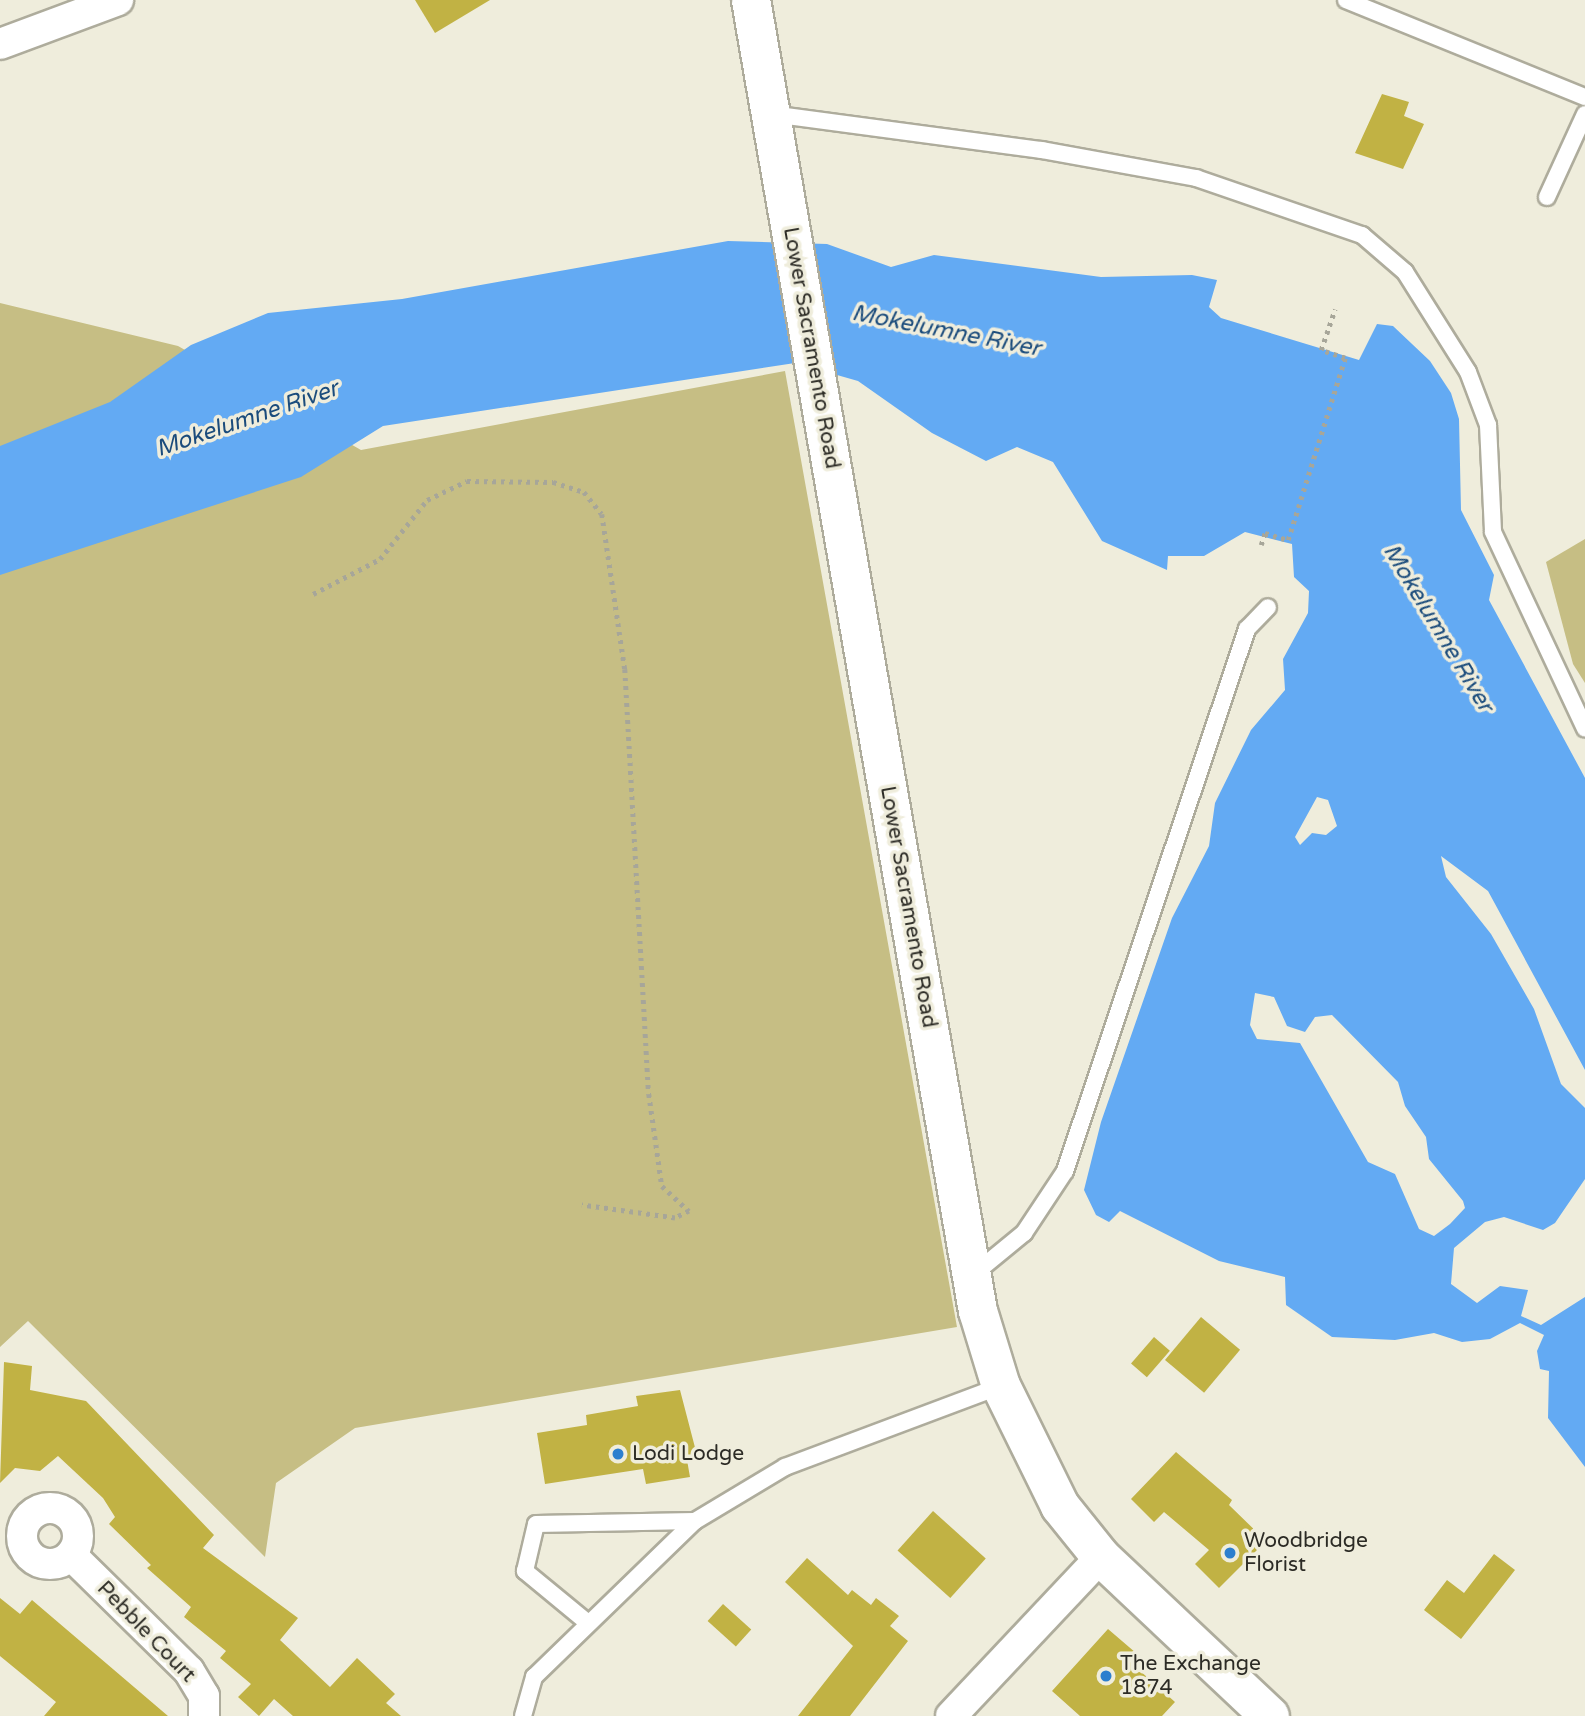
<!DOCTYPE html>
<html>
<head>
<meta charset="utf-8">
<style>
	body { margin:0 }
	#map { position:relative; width:1585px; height:1716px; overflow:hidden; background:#efeddc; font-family:"Varela Round",sans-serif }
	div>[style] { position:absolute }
	.green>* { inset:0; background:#c6be84 }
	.water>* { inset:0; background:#63aaf3 }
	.building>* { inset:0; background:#c1b244; transform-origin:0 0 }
	.path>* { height:4.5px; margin-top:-2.25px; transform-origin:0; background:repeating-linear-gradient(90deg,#a7a699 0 3.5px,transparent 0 8.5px) }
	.roads { filter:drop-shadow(2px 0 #aeac9c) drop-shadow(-2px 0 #aeac9c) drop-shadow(0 2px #aeac9c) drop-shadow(0 -2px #aeac9c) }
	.service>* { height:16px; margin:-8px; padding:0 8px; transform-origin:8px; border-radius:8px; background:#fff }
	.minor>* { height:30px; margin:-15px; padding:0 15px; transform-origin:15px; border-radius:15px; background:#fff }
	.minor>.ring { margin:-15px; padding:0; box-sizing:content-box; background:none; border:30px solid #fff; border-radius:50% }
	.secondary>* { height:38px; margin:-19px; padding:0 19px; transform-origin:19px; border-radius:19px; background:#fff }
	.dots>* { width:19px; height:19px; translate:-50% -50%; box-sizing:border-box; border:4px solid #efeddc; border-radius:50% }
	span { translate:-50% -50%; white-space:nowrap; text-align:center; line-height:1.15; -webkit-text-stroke:7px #efeddc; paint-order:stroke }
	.street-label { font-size:21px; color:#2c2b25 }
	.poi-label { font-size:21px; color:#2c2b25 }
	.left { translate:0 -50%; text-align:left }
	.water-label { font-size:23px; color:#1b4c7c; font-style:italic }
</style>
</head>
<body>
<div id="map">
	<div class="green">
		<i style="clip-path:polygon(0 303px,178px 346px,361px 450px,785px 371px,957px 1327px,355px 1428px,276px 1483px,265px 1557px,28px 1321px,0 1347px)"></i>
		<i style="clip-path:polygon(1585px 539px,1585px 683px,1573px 664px,1546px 562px)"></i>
	</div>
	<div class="water">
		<i style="clip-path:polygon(evenodd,728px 241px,827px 244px,891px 267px,934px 255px,1101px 277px,1192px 275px,1217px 280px,1209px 307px,1221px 318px,1359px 360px,1377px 324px,1393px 326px,1430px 361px,1451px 393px,1459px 419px,1461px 510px,1494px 575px,1489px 600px,1585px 778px,1585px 1070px,1488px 891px,1441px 856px,1446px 877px,1491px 934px,1534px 1009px,1561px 1084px,1585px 1108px,1585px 1179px,1555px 1223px,1543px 1230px,1504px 1217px,1485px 1222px,1454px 1248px,1451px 1284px,1477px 1303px,1500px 1286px,1528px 1290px,1521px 1316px,1541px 1325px,1585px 1297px,1585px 1467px,1548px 1418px,1549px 1371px,1540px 1369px,1537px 1351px,1544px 1335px,1520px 1323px,1490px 1339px,1462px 1342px,1434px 1333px,1395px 1340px,1332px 1337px,1286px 1305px,1285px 1277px,1219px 1261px,1120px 1211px,1109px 1222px,1096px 1215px,1084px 1190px,1101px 1122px,1172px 918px,1209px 846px,1215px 803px,1251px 730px,1285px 690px,1283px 659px,1308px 613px,1309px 591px,1294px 577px,1292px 544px,1245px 532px,1204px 556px,1168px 556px,1167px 570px,1102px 541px,1053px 462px,1017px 447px,986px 461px,932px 433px,858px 381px,795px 363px,383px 426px,301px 477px,0 575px,0 446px,110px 402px,191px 345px,268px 313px,402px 299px,728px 241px,1317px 797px,1328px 800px,1337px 826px,1326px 835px,1312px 833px,1300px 845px,1295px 837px,1317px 797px,728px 241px,1255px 993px,1274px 997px,1287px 1026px,1305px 1032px,1315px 1017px,1332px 1015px,1398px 1082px,1405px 1106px,1426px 1137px,1429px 1159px,1463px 1201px,1465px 1208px,1450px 1224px,1434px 1236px,1419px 1229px,1395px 1174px,1368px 1162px,1300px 1043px,1257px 1039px,1250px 1025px,1255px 993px)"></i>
	</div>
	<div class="building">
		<i style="clip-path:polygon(415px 0,490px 0,435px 33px)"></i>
		<i style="clip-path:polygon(1382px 94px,1409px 102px,1404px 116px,1424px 124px,1403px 169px,1355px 153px)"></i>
		<i style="left:1201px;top:1317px;width:51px;height:56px;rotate:40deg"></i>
		<i style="left:1154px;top:1337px;width:21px;height:35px;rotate:41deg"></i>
		<i style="clip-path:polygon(4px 1362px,32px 1366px,30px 1390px,86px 1401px,214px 1535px,203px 1548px,298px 1618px,280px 1640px,330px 1687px,357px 1658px,395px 1694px,386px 1703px,401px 1716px,293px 1716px,274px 1699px,259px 1716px,238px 1697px,251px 1684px,220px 1658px,226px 1651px,184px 1617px,191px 1607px,147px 1568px,151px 1565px,109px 1524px,115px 1517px,103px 1498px,58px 1456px,40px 1471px,15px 1468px,0 1483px)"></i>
		<i style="clip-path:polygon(680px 1390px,698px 1459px,687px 1460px,690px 1477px,646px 1484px,643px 1469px,545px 1484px,537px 1433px,587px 1425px,586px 1415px,638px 1406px,636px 1396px)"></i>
		<i style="clip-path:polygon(1176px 1452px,1232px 1500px,1229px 1505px,1266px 1541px,1219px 1588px,1195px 1564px,1209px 1550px,1164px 1512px,1154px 1522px,1131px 1499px)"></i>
		<i style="left:933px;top:1511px;width:71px;height:53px;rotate:42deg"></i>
		<i style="clip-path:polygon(1494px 1554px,1515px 1570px,1461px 1639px,1424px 1610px,1447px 1580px,1464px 1593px)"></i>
		<i style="clip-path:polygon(807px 1558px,848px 1595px,852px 1590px,871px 1605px,876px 1598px,899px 1616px,890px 1626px,908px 1641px,850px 1716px,798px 1716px,853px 1646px,785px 1582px)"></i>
		<i style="clip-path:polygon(0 1598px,20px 1614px,32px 1600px,168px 1716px,44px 1716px,56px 1702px,0 1656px)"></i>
		<i style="left:723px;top:1604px;width:38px;height:23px;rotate:42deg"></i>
		<i style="clip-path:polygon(1108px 1629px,1136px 1653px,1129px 1661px,1175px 1702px,1162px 1716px,1080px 1716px,1052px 1691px)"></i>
	</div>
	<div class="path">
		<i style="left:1261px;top:545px;width:13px;rotate:-72deg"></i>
		<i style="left:1265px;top:533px;width:24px;rotate:17deg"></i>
		<i style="left:1288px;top:540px;width:191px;rotate:-72.6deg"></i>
		<i style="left:1345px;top:358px;width:25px;rotate:-162deg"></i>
		<i style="left:1321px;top:350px;width:43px;rotate:-71.1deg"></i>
		<i style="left:313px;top:594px;width:76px;rotate:-27.6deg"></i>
		<i style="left:380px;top:559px;width:75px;rotate:-51.5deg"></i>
		<i style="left:427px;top:500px;width:44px;rotate:-25.4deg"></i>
		<i style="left:467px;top:481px;width:86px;rotate:0.7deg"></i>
		<i style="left:553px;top:482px;width:33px;rotate:18deg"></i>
		<i style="left:584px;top:492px;width:28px;rotate:51deg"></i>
		<i style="left:602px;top:514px;width:157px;rotate:81.6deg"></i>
		<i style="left:625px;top:669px;width:426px;rotate:86.8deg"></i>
		<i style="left:649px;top:1094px;width:93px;rotate:82deg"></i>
		<i style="left:662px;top:1186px;width:37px;rotate:43deg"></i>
		<i style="left:689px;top:1211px;width:16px;rotate:153deg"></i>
		<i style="left:675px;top:1218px;width:94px;rotate:-172deg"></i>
	</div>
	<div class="roads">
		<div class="service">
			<i style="left:1346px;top:0;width:258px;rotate:22.1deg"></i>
			<i style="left:771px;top:114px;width:273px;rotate:7.6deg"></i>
			<i style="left:1042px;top:150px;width:157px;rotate:10.3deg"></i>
			<i style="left:1196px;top:178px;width:176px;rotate:19deg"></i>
			<i style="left:1362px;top:235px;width:57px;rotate:40.7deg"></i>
			<i style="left:1405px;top:272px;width:118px;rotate:57.8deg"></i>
			<i style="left:1468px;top:372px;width:57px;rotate:69.3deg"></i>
			<i style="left:1488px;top:425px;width:107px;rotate:87.3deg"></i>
			<i style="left:1493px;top:532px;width:217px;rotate:64.9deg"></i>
			<i style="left:1547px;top:197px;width:91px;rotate:-65.4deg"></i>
			<i style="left:974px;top:1274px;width:65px;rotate:-39.4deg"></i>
			<i style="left:1024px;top:1233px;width:74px;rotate:-56.5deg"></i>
			<i style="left:1065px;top:1171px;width:572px;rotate:-71.44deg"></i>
			<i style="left:1247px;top:629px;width:30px;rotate:-46deg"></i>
			<i style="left:588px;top:1623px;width:82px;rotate:-140.5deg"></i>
			<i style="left:525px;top:1571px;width:48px;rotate:-76.8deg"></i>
			<i style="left:536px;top:1524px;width:159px;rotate:-1.1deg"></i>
			<i style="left:695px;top:1521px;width:105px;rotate:-31deg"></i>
			<i style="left:785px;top:1467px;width:231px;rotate:-20.6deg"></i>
			<i style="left:523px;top:1716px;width:41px;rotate:-74.2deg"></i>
			<i style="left:534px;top:1677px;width:224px;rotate:-44.1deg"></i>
		</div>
		<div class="minor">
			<i style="left:0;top:44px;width:126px;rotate:-20.4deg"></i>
			<i class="ring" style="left:22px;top:1508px;width:26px;height:26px"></i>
			<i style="left:71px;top:1555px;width:165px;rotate:44.5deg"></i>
			<i style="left:189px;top:1671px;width:29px;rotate:59deg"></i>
			<i style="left:204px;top:1696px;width:20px;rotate:90deg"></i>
			<i style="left:951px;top:1716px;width:219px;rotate:-46.7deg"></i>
		</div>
		<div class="secondary">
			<i style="left:751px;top:0;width:1331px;rotate:80.18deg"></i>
			<i style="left:978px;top:1311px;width:78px;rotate:73deg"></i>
			<i style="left:1001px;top:1386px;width:134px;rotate:63.8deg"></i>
			<i style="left:1060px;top:1506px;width:65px;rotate:51.2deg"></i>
			<i style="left:1101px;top:1557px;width:232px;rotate:43.3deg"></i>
		</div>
	</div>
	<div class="dots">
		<i style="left:618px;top:1454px;background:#2c7fce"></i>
		<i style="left:1230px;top:1553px;background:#2c7fce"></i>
		<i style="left:1106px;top:1676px;background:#2c7fce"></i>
	</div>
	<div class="street-label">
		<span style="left:811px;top:348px;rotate:80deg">Lower Sacramento Road</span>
		<span style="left:908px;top:907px;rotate:80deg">Lower Sacramento Road</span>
		<span style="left:146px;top:1632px;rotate:46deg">Pebble Court</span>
	</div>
	<div class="poi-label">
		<span class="left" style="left:632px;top:1454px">Lodi Lodge</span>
		<span class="left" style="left:1244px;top:1553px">Woodbridge<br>Florist</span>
		<span class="left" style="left:1120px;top:1676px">The Exchange<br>1874</span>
	</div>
	<div class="water-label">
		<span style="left:946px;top:331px;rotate:11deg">Mokelumne River</span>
		<span style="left:247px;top:419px;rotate:-19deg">Mokelumne River</span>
		<span style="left:1438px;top:628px;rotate:59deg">Mokelumne River</span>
	</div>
</div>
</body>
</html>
